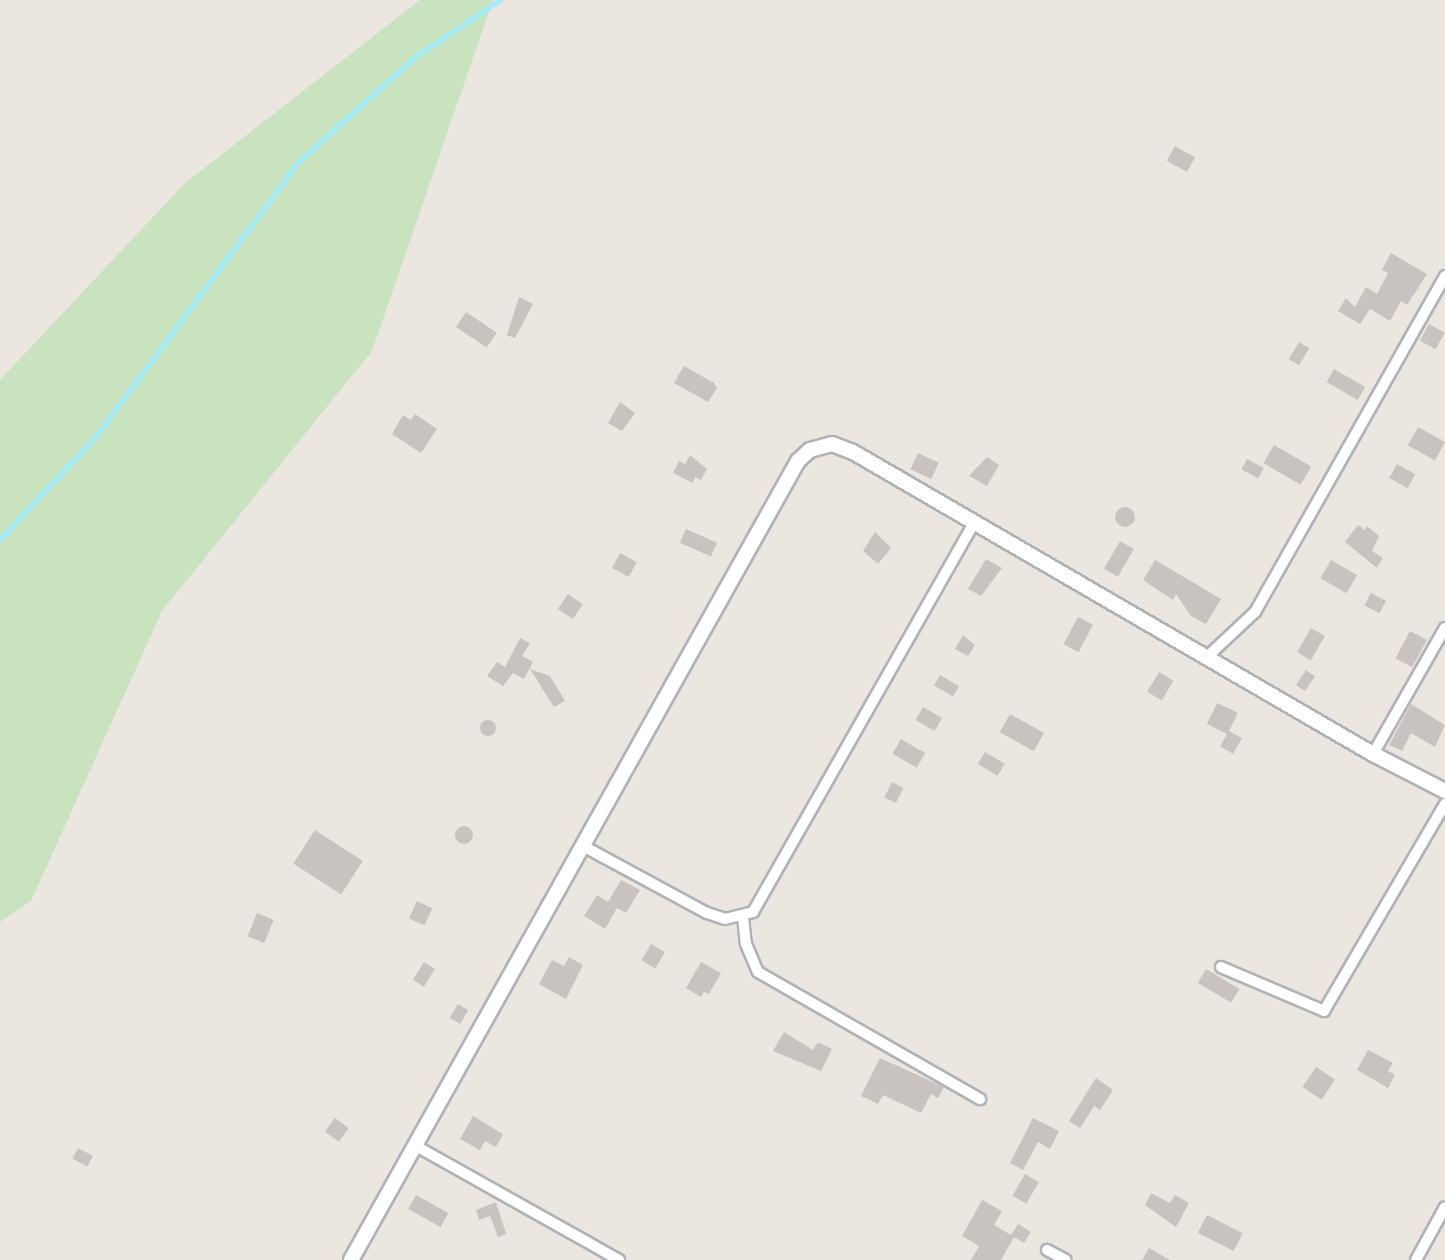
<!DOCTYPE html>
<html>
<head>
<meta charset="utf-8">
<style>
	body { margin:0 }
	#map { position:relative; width:1445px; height:1260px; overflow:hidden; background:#ece6e0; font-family:Ubuntu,sans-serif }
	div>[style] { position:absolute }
	.green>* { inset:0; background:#c8e3bd }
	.stream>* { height:4.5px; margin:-2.25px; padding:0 2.25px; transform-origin:2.25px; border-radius:2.25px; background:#a1edfb }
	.building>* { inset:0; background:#c8c3c0; transform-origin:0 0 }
	.round { border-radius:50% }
	.roads { filter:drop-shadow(2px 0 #aeb3b6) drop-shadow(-2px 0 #aeb3b6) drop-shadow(0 2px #aeb3b6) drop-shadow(0 -2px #aeb3b6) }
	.minor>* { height:10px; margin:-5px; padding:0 5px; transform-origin:5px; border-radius:5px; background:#fff }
	.tertiary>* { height:14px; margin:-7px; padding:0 7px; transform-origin:7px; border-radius:7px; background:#fff }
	span { translate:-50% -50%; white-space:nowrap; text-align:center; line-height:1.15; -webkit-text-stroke:5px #fff; paint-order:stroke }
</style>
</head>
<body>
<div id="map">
	<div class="green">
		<i style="clip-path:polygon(420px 0,493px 0,372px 351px,162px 611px,31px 901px,0 922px,0 380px,185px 183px)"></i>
	</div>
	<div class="stream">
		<i style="left:0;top:539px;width:141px;rotate:-47deg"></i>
		<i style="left:96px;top:436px;width:339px;rotate:-53.6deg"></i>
		<i style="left:297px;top:163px;width:160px;rotate:-42deg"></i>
		<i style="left:416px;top:56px;width:101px;rotate:-33.7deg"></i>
	</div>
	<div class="building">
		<i style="left:1175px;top:146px;width:23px;height:17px;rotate:29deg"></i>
		<i style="clip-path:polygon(1391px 253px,1427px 274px,1407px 305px,1401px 301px,1390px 321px,1370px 309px,1360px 324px,1338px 311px,1346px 298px,1355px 307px,1366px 287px,1377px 294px,1388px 273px,1382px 270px)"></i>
		<i style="clip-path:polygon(519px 297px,533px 304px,515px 338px,507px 335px)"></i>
		<i style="left:466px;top:312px;width:37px;height:18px;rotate:34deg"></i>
		<i style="left:1429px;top:324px;width:18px;height:19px;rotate:29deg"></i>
		<i style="left:1299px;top:342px;width:12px;height:20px;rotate:31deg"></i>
		<i style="clip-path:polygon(684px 366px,714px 383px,717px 388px,708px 402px,674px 383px)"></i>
		<i style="left:1334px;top:369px;width:36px;height:15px;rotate:30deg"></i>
		<i style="clip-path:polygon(620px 402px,635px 413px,622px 431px,608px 423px)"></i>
		<i style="clip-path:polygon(415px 414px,437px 429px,421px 453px,392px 434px,403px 415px,411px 420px)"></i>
		<i style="left:1418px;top:427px;width:31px;height:21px;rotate:29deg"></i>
		<i style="left:1274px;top:445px;width:43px;height:21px;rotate:30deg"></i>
		<i style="left:918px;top:453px;width:23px;height:18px;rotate:25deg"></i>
		<i style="clip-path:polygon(690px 455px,707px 469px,701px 480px,695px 477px,693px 483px,673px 473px,679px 461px,685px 464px)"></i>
		<i style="clip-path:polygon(987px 457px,999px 465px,987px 486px,969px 476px)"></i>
		<i style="left:1247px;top:459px;width:19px;height:12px;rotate:28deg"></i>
		<i style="left:1397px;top:464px;width:21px;height:16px;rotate:29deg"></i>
		<i class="round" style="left:1115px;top:507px;width:20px;height:20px"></i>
		<i style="clip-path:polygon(1358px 525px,1365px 530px,1367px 526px,1379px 536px,1372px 551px,1383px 558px,1377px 568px,1345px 542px)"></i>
		<i style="left:686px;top:529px;width:34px;height:15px;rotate:24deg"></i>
		<i style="clip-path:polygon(875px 532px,891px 548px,878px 564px,863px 551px)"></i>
		<i style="left:1120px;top:541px;width:16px;height:32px;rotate:30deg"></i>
		<i style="left:620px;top:553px;width:19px;height:17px;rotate:28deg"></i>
		<i style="clip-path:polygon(986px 559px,1002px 568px,981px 596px,968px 589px)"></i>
		<i style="clip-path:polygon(1155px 560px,1221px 599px,1206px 624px,1191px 616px,1176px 594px,1173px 600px,1143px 580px)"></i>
		<i style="left:1331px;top:560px;width:30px;height:21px;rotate:30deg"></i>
		<i style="left:1371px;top:593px;width:17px;height:14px;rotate:28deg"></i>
		<i style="left:568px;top:594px;width:18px;height:18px;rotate:34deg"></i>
		<i style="left:1078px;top:617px;width:17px;height:31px;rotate:28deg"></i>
		<i style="left:1311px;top:628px;width:16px;height:28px;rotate:30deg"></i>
		<i style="left:1410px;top:631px;width:19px;height:31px;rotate:28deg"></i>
		<i style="clip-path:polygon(963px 635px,975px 645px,968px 656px,955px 649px)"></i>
		<i style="clip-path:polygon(520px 638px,530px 643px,522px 656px,533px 662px,524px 679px,513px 673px,503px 686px,487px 676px,497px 662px,505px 667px)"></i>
		<i style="clip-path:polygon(530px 669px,550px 676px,565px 701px,554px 707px)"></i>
		<i style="left:1306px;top:670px;width:11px;height:18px;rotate:34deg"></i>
		<i style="left:1159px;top:672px;width:17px;height:23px;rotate:31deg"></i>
		<i style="left:940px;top:675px;width:22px;height:12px;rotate:30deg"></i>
		<i style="clip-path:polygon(1217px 703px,1238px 713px,1229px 731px,1242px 738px,1233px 754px,1220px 746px,1227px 734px,1207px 724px)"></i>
		<i style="clip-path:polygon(1411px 704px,1445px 725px,1435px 747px,1411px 733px,1402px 751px,1389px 745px)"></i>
		<i style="left:923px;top:707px;width:22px;height:15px;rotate:30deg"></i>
		<i style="left:1010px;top:714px;width:39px;height:21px;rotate:29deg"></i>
		<i class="round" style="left:480px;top:720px;width:16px;height:16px"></i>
		<i style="left:901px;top:739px;width:28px;height:17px;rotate:30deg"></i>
		<i style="left:985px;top:752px;width:23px;height:14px;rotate:31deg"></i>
		<i style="left:892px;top:782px;width:13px;height:17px;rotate:27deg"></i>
		<i class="round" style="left:455px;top:826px;width:18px;height:18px"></i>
		<i style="left:315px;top:830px;width:57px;height:40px;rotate:33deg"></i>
		<i style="clip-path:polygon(621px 880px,640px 890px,626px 913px,617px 908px,605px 929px,584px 916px,597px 895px,608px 902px)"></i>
		<i style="left:417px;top:901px;width:17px;height:19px;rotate:25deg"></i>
		<i style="left:257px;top:913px;width:18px;height:25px;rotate:22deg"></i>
		<i style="left:651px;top:944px;width:16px;height:19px;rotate:30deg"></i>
		<i style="clip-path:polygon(569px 957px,583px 965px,566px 999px,539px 984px,552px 960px,564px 966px)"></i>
		<i style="left:424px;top:962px;width:13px;height:21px;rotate:32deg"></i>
		<i style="clip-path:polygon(701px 962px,721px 973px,709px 994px,704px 992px,701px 997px,686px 988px)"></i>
		<i style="left:1206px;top:969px;width:39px;height:16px;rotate:31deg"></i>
		<i style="left:458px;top:1004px;width:12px;height:16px;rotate:31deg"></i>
		<i style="clip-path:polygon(784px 1032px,813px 1050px,818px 1042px,832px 1049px,821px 1071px,773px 1051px)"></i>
		<i style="clip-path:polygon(1368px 1050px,1393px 1063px,1388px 1071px,1395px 1075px,1388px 1088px,1357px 1070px)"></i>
		<i style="clip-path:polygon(880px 1058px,944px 1087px,938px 1098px,931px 1094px,921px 1113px,883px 1095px,878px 1104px,861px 1096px)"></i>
		<i style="left:1316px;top:1067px;width:23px;height:24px;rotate:34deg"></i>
		<i style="clip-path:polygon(1096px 1078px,1113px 1090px,1100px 1110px,1094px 1106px,1080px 1128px,1069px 1121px)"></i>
		<i style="clip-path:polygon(473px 1116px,503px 1134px,496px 1147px,485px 1141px,480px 1150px,460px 1139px)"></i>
		<i style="left:335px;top:1118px;width:17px;height:17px;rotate:36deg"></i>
		<i style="clip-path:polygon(1033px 1118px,1059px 1131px,1050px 1149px,1038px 1142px,1023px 1170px,1010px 1163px)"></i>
		<i style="left:78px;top:1148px;width:17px;height:12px;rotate:28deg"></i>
		<i style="left:1025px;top:1174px;width:16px;height:25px;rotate:30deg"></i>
		<i style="clip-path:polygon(1151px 1193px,1170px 1203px,1175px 1195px,1189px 1203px,1176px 1227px,1145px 1205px)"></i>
		<i style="left:416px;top:1195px;width:37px;height:16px;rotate:29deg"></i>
		<i style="clip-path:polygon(982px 1200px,1002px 1211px,994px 1225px,1011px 1235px,1018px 1224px,1031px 1232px,1024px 1243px,1014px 1237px,1001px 1260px,971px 1260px,979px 1246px,962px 1236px)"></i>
		<i style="clip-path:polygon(496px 1202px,506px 1234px,498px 1237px,490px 1216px,479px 1220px,476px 1210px)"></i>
		<i style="left:1207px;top:1215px;width:40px;height:20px;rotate:27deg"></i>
		<i style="clip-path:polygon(1149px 1248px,1170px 1260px,1142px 1260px)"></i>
	</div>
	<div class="roads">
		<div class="minor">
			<i style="left:1207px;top:657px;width:66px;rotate:-43.2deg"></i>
			<i style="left:1255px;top:612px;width:386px;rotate:-60.5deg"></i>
			<i style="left:1373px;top:754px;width:145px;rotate:-60.3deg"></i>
			<i style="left:583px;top:846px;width:141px;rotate:28.4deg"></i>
			<i style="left:707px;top:913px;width:19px;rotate:18deg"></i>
			<i style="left:725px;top:919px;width:29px;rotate:-14deg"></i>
			<i style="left:753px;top:912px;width:449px;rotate:-60.4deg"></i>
			<i style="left:743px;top:917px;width:27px;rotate:84deg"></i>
			<i style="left:746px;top:944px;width:30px;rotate:67deg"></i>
			<i style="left:758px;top:972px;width:256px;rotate:29.8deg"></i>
			<i style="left:1221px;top:967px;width:112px;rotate:23.1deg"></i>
			<i style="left:1324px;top:1011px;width:240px;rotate:-59.7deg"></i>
			<i style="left:416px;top:1146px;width:233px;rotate:29.3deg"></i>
			<i style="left:1047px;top:1250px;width:21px;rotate:28deg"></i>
			<i style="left:1416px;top:1260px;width:60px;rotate:-61.3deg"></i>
		</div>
		<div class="tertiary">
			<i style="left:351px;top:1260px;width:916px;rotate:-60.78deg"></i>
			<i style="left:798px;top:461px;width:16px;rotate:-43deg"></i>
			<i style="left:810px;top:450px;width:23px;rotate:-15deg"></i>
			<i style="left:832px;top:444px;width:22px;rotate:21deg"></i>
			<i style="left:853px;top:452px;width:601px;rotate:30.15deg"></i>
			<i style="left:1373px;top:754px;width:81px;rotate:27.2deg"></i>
		</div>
	</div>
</div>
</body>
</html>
